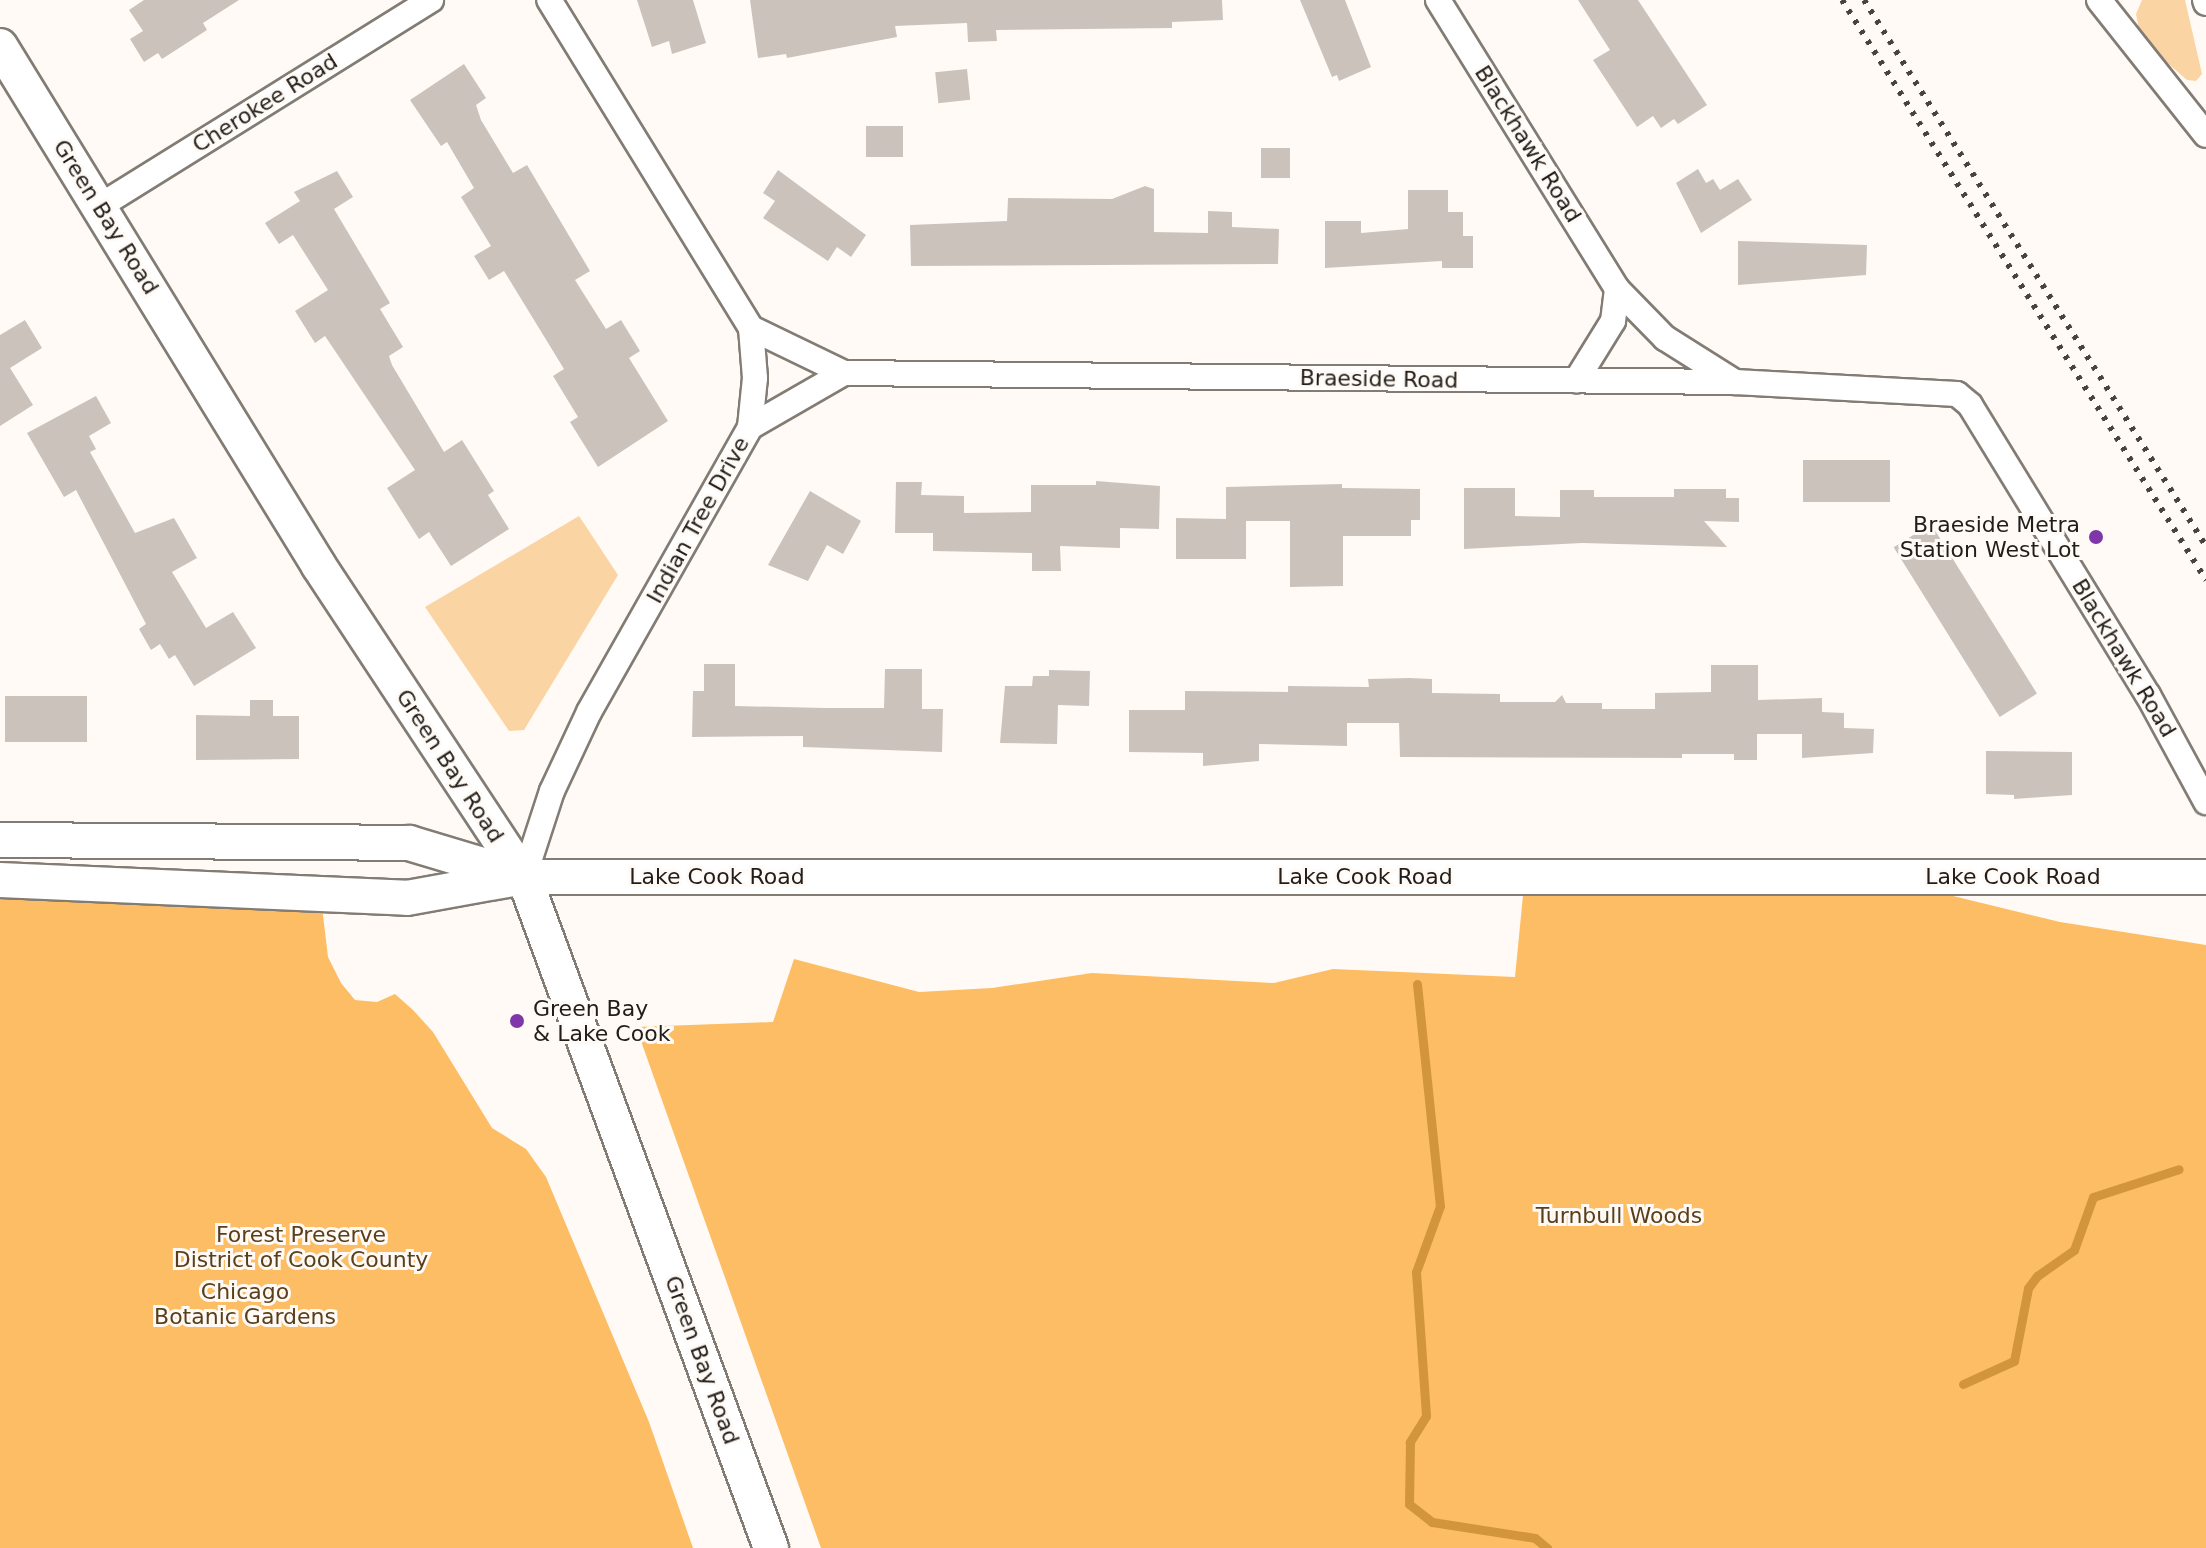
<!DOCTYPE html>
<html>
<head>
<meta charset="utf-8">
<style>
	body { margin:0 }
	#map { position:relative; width:2206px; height:1548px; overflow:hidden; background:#fffaf5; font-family:"DejaVu Sans",sans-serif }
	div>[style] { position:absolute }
	.green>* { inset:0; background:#fbd4a3 }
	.forest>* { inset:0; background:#fdbd65 }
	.stream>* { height:9px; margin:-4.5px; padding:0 4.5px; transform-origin:4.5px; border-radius:4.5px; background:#d3953b }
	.building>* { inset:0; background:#cbc3bb; transform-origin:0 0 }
	.roads { filter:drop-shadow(2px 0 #827c74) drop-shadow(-2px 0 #827c74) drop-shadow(0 2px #827c74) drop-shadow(0 -2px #827c74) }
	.street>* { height:24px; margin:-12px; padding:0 12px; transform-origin:12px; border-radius:12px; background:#fff }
	.secondary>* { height:34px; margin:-17px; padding:0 17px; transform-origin:17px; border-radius:17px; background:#fff }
	.rail>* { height:6px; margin-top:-3px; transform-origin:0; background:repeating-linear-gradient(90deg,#474440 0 4px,transparent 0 12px) }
	.dots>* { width:22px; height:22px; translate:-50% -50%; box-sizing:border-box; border:4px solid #fffaf5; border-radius:50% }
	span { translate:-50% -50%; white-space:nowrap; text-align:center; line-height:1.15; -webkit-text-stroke:6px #fffaf5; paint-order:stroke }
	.street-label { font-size:22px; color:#201d1a }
	.poi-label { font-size:22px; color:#201d1a }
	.right { translate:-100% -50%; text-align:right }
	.left { translate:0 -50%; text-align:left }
	.park-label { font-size:22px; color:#593f1b }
</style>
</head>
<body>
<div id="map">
	<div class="green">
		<i style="clip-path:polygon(2142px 0,2185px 0,2202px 74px,2196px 81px,2187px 80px,2163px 59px,2139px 29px,2136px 14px)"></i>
		<i style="clip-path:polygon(579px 516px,618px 575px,524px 730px,509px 731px,425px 607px)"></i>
	</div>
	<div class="forest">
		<i style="clip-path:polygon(1524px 885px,1908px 885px,2060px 922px,2206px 945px,2206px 1548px,821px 1548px,636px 1027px,773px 1022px,794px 959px,919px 992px,992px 988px,1092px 973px,1274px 983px,1333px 969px,1515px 977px)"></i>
		<i style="clip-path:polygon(0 899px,322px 907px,328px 957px,341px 983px,355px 1000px,377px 1002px,395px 994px,413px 1010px,433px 1032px,492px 1128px,526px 1149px,546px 1177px,649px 1422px,693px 1548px,0 1548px)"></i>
	</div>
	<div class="stream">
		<i style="left:1417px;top:984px;width:223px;rotate:84.1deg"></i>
		<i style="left:1440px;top:1206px;width:70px;rotate:110deg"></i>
		<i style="left:1416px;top:1272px;width:144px;rotate:86deg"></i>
		<i style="left:1426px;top:1416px;width:31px;rotate:122deg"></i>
		<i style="left:1410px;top:1442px;width:62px;rotate:90.9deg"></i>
		<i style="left:1409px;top:1504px;width:29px;rotate:38deg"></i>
		<i style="left:1432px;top:1522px;width:104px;rotate:8.8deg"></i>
		<i style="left:1535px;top:1538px;width:16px;rotate:40deg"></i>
		<i style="left:1963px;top:1384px;width:56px;rotate:-24.3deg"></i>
		<i style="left:2014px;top:1361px;width:74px;rotate:-79.1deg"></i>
		<i style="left:2028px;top:1288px;width:15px;rotate:-53deg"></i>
		<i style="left:2037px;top:1276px;width:45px;rotate:-35.1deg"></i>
		<i style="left:2074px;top:1250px;width:56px;rotate:-70.3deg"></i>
		<i style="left:2093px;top:1197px;width:90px;rotate:-18deg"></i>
	</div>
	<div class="building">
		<i style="clip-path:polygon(144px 0,239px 0,203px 23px,207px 30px,162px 59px,158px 53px,144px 62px,130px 39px,143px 31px,129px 10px)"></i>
		<i style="clip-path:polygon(637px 0,693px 0,706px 43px,672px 54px,669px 41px,652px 47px)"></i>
		<i style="clip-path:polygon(750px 0,1222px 0,1223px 20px,1172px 22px,1172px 28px,996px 30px,997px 41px,968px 42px,967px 23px,895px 26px,897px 37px,787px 58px,786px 54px,758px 58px)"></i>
		<i style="clip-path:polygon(1300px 0,1345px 0,1371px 67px,1339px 81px,1337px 75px,1332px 77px)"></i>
		<i style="clip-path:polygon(1578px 0,1638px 0,1707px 105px,1678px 124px,1674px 119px,1661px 128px,1653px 116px,1637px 127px,1593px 60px,1610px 50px)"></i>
		<i style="clip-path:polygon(464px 64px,486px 98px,476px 105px,481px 120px,513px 173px,527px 165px,590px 271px,575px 280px,606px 329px,621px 320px,640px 351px,629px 358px,668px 421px,598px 467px,570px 422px,578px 417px,553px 376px,564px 369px,504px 271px,489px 280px,474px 256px,491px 246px,461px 197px,474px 188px,447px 142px,441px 146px,410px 100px)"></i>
		<i style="left:967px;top:69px;width:31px;height:32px;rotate:84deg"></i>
		<i style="left:866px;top:126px;width:37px;height:31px"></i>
		<i style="left:1261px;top:148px;width:29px;height:30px"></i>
		<i style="clip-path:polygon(1698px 169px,1706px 183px,1713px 179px,1720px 190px,1738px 179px,1752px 200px,1701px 233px,1676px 183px)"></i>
		<i style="clip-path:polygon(778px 170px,866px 235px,851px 257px,837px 247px,828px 261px,763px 218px,775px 201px,763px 193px)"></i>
		<i style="clip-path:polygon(337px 171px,353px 197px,334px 209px,390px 303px,380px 309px,403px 347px,389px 356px,392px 365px,444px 452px,462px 440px,494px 491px,488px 495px,509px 529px,451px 566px,429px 532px,419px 539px,387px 488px,415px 470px,325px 336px,315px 343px,295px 311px,328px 290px,293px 235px,279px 244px,265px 223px,300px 201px,294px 192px)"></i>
		<i style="clip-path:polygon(1145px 186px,1154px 189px,1154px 232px,1208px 233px,1208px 211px,1232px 212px,1232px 227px,1279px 229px,1278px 264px,911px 266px,910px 225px,1007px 221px,1008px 198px,1112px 199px)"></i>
		<i style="clip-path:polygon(1408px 190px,1448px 190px,1448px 212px,1463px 212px,1463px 236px,1473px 236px,1473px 268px,1442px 268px,1442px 261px,1325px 268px,1325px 221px,1361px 221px,1361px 233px,1408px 229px)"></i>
		<i style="clip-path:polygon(1738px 241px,1867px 245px,1866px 275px,1738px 285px)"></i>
		<i style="clip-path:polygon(25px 320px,42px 348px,10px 368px,33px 405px,0 426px,0 335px)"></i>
		<i style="clip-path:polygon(96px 396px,111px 423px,89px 436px,96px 449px,90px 452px,135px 533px,174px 518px,197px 558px,172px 572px,206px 628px,233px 612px,256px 648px,194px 686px,175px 655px,169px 659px,160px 644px,151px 650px,139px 629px,146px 624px,76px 490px,64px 497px,27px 433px)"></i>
		<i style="left:1803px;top:460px;width:87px;height:42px"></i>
		<i style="clip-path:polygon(1096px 481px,1160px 486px,1159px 529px,1120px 528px,1120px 548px,1060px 546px,1061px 571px,1032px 571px,1032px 553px,933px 551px,933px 533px,895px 533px,896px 482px,922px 482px,921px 495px,964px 496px,964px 513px,1031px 512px,1031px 485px,1096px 485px)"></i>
		<i style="clip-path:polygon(1342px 484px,1342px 488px,1420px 489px,1420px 520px,1411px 520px,1411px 536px,1343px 536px,1343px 586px,1290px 587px,1290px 521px,1246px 521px,1246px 559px,1176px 559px,1176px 518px,1226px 519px,1226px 487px)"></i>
		<i style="clip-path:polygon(1464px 488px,1515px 488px,1515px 516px,1560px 517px,1560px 490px,1594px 490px,1594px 497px,1674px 497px,1674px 489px,1726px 489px,1726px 498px,1739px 498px,1739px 522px,1704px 521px,1727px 547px,1582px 543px,1464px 549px)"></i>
		<i style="clip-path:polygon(810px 491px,861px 521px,843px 554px,827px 545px,808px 581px,768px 565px)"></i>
		<i style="left:1931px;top:524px;width:200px;height:44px;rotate:58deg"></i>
		<i style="clip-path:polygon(704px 664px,735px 664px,735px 706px,825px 708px,884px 708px,885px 669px,922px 669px,922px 709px,943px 709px,942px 752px,803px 747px,803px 736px,692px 737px,693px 691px,704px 691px)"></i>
		<i style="clip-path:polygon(1711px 665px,1758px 665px,1758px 700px,1822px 698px,1822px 712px,1844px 713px,1844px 728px,1874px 729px,1873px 753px,1802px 758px,1802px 734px,1757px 734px,1757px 760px,1734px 760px,1734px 754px,1682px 754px,1682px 758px,1400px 757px,1399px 723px,1347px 723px,1347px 746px,1259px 744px,1259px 761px,1203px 766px,1203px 753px,1129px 752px,1129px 710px,1185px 710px,1185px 691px,1288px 692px,1288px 686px,1369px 687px,1368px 679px,1409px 678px,1432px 679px,1432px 693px,1500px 694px,1500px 702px,1555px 702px,1562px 695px,1566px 703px,1602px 703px,1602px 709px,1655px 709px,1655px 693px,1711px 692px)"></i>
		<i style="clip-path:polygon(1049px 670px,1090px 671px,1089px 706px,1058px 705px,1057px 744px,1000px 743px,1005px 686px,1032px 686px,1033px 676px,1049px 676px)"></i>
		<i style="left:5px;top:696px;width:82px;height:46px"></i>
		<i style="clip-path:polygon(250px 700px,273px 700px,273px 716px,299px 716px,299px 759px,196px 760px,196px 715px,250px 716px)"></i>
		<i style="clip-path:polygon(1986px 751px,2072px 752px,2072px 795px,2014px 799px,2014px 795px,1986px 794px)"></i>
	</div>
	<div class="roads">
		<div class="street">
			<i style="left:1438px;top:0;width:340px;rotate:58.2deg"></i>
			<i style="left:1617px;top:289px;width:32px;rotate:97deg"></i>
			<i style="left:1613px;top:321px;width:70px;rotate:121.7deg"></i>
			<i style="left:2099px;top:0;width:172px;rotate:51.6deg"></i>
			<i style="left:2205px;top:0;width:3px;rotate:72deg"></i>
			<i style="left:100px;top:206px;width:390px;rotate:-31.9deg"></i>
			<i style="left:1617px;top:289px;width:69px;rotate:45.6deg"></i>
			<i style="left:1665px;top:338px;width:83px;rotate:32.2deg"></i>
			<i style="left:751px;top:328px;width:103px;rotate:25.8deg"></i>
			<i style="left:844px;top:373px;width:891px;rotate:0.58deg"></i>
			<i style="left:1735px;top:382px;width:222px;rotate:3.1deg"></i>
			<i style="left:1957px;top:394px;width:17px;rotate:40deg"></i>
			<i style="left:1970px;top:405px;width:340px;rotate:58.5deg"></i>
			<i style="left:2148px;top:695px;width:122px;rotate:61.5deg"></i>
			<i style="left:750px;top:427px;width:108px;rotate:-29.9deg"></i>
			<i style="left:524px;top:877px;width:90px;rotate:-72deg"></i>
			<i style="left:552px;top:791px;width:87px;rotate:-64.9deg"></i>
			<i style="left:589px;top:712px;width:327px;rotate:-60.5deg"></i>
			<i style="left:750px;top:427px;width:49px;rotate:-84.2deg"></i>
			<i style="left:755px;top:378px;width:50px;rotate:-94.6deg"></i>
			<i style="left:751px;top:328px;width:385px;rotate:-121.6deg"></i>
		</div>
		<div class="secondary">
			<i style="left:0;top:46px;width:610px;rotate:58.47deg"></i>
			<i style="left:319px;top:566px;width:372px;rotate:56.6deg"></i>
			<i style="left:524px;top:877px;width:715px;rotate:69.79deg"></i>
			<i style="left:0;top:840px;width:409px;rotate:0.4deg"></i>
			<i style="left:409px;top:843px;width:112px;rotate:16.7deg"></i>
			<i style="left:0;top:880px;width:407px;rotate:2.5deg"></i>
			<i style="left:407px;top:898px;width:119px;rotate:-10.2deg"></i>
			<i style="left:524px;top:877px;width:1682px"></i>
		</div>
	</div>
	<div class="rail">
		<i style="left:1842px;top:0;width:685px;rotate:57.89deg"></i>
		<i style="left:1864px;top:0;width:644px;rotate:57.94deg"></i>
	</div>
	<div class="dots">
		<i style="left:2096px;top:537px;background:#7e36a9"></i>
		<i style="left:517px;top:1021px;background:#7e36a9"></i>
	</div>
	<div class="street-label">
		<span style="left:265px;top:103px;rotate:-32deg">Cherokee Road</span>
		<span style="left:1528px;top:144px;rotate:58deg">Blackhawk Road</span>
		<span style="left:106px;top:217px;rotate:58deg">Green Bay Road</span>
		<span style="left:1379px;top:379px;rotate:1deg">Braeside Road</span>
		<span style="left:698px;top:520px;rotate:-61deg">Indian Tree Drive</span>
		<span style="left:2124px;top:658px;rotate:59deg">Blackhawk Road</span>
		<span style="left:450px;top:766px;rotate:57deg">Green Bay Road</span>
		<span style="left:717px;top:877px">Lake Cook Road</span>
		<span style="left:1365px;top:877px">Lake Cook Road</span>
		<span style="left:2013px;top:877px">Lake Cook Road</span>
		<span style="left:702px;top:1360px;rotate:70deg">Green Bay Road</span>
	</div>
	<div class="poi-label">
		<span class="right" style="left:2080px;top:537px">Braeside Metra<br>Station West Lot</span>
		<span class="left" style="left:533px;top:1021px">Green Bay<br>&amp; Lake Cook</span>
	</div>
	<div class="park-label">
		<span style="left:1619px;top:1216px">Turnbull Woods</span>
		<span style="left:301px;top:1247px">Forest Preserve<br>District of Cook County</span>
		<span style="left:245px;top:1304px">Chicago<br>Botanic Gardens</span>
	</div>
</div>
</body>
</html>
